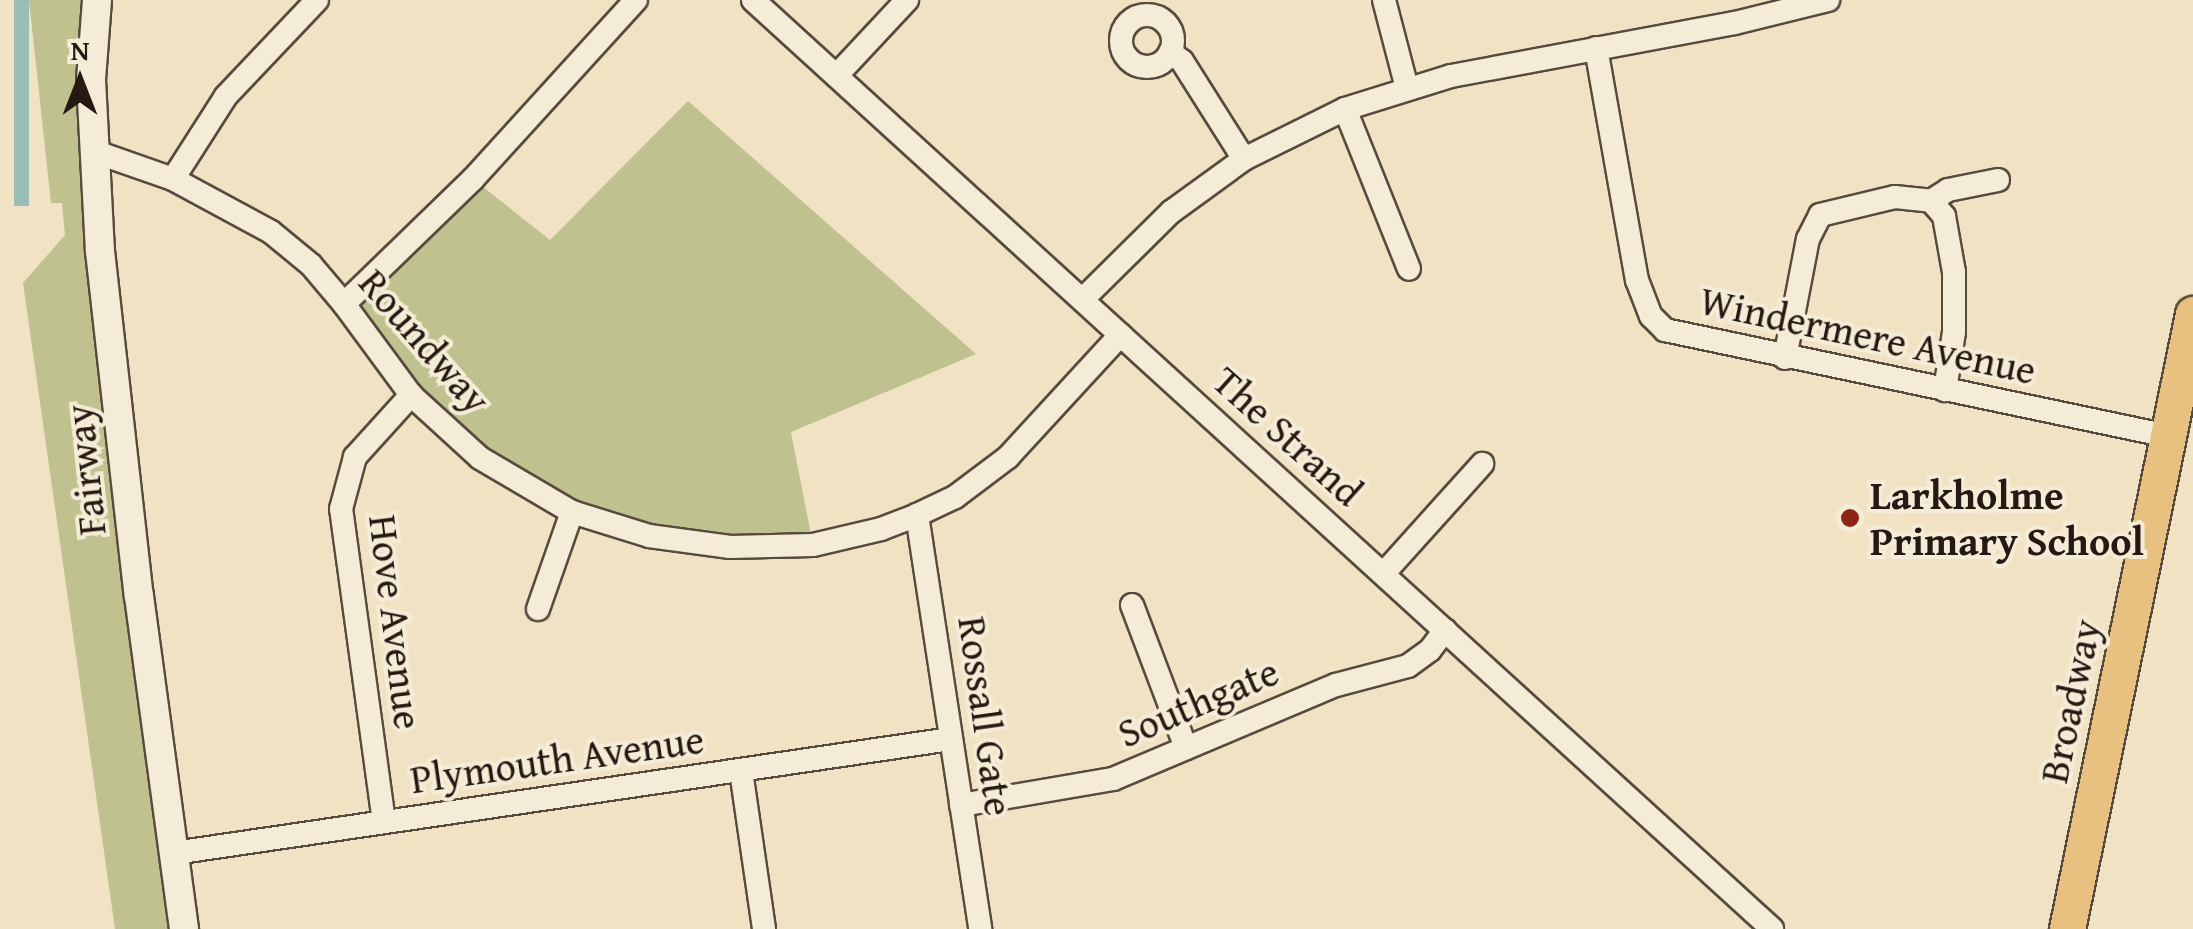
<!DOCTYPE html>
<html>
<head>
<meta charset="utf-8">
<style>
	body { margin:0 }
	#map { position:relative; width:2193px; height:929px; overflow:hidden; background:#f0e2c2; font-family:"Gentium Book Plus",serif }
	div>[style] { position:absolute }
	.green>* { inset:0; background:#bfc28f }
	.water>* { inset:0; background:#9abdb7; transform-origin:0 0 }
	.roads { filter:drop-shadow(2px 0 #584a3e) drop-shadow(-2px 0 #584a3e) drop-shadow(0 2px #584a3e) drop-shadow(0 -2px #584a3e) }
	.minor>* { height:22px; margin:-11px; padding:0 11px; transform-origin:11px; border-radius:11px; background:#f5ecd7 }
	.minor>.ring { margin:-11px; padding:0; box-sizing:content-box; background:none; border:22px solid #f5ecd7; border-radius:50% }
	.tertiary>* { height:28px; margin:-14px; padding:0 14px; transform-origin:14px; border-radius:14px; background:#f5ecd7 }
	.primary>* { height:35px; margin:-17.5px; padding:0 17.5px; transform-origin:17.5px; border-radius:17.5px; background:#e8c181 }
	.dots>* { width:28px; height:28px; translate:-50% -50%; box-sizing:border-box; border:5px solid #f5ecd7; border-radius:50% }
	span { translate:-50% -50%; white-space:nowrap; text-align:center; line-height:1.15; -webkit-text-stroke:8px #f5ecd7; paint-order:stroke }
	.street-label { font-size:40px; color:#261812 }
	.poi-label { font-size:40px; color:#261812; font-weight:700 }
	.left { translate:0 -50%; text-align:left }
	.north { position:absolute; left:30px; top:30px; width:100px; height:100px; -webkit-text-stroke:8px #f5ecd7; paint-order:stroke; rotate:0deg; font-size:28px; font-weight:700; line-height:40px; text-align:center; color:#261812 }
	.north::after { content:''; display:block; margin:auto; width:35px; height:45px; background:#261812; clip-path:polygon(50% 0,100% 100%,50% 72%,0 100%) }
</style>
</head>
<body>
<div id="map">
	<div class="green">
		<i style="clip-path:polygon(29px 0,97px 0,91px 80px,184px 929px,115px 929px,23px 283px,65px 235px,62px 203px,51px 203px)"></i>
		<i style="clip-path:polygon(688px 101px,976px 354px,791px 432px,813px 545px,649px 536px,480px 458px,344px 304px,473px 179px,550px 240px)"></i>
	</div>
	<div class="water">
		<i style="left:14px;top:0;width:15px;height:206px"></i>
	</div>
	<div class="roads">
		<div class="minor">
			<i style="left:753px;top:0;width:1379px;rotate:42.35deg"></i>
			<i style="left:1384px;top:0;width:91px;rotate:75.4deg"></i>
			<i class="ring" style="left:1121px;top:15px;width:30px;height:30px"></i>
			<i style="left:1596px;top:48px;width:236px;rotate:80deg"></i>
			<i style="left:1637px;top:280px;width:39px;rotate:69deg"></i>
			<i style="left:1651px;top:316px;width:20px;rotate:45deg"></i>
			<i style="left:1665px;top:330px;width:514px;rotate:11.9deg"></i>
			<i style="left:1170px;top:52px;width:15px;rotate:37deg"></i>
			<i style="left:1182px;top:61px;width:116px;rotate:57.7deg"></i>
			<i style="left:837px;top:75px;width:103px;rotate:-47deg"></i>
			<i style="left:1345px;top:109px;width:172px;rotate:68.2deg"></i>
			<i style="left:93px;top:151px;width:85px;rotate:19.3deg"></i>
			<i style="left:173px;top:179px;width:111px;rotate:28.4deg"></i>
			<i style="left:271px;top:232px;width:52px;rotate:39.5deg"></i>
			<i style="left:311px;top:265px;width:51px;rotate:49.8deg"></i>
			<i style="left:344px;top:304px;width:113px;rotate:53.6deg"></i>
			<i style="left:411px;top:395px;width:93px;rotate:42.4deg"></i>
			<i style="left:480px;top:458px;width:107px;rotate:30.4deg"></i>
			<i style="left:572px;top:512px;width:81px;rotate:17.3deg"></i>
			<i style="left:649px;top:536px;width:82px;rotate:7.7deg"></i>
			<i style="left:730px;top:547px;width:83px;rotate:-1.4deg"></i>
			<i style="left:813px;top:545px;width:70px;rotate:-13.2deg"></i>
			<i style="left:881px;top:529px;width:39px;rotate:-21deg"></i>
			<i style="left:917px;top:515px;width:42px;rotate:-25.3deg"></i>
			<i style="left:955px;top:497px;width:66px;rotate:-37deg"></i>
			<i style="left:1008px;top:457px;width:166px;rotate:-47.4deg"></i>
			<i style="left:173px;top:179px;width:98px;rotate:-57.4deg"></i>
			<i style="left:226px;top:96px;width:132px;rotate:-46.5deg"></i>
			<i style="left:1931px;top:201px;width:20px;rotate:49deg"></i>
			<i style="left:1944px;top:216px;width:57px;rotate:79.9deg"></i>
			<i style="left:1954px;top:272px;width:60px;rotate:90deg"></i>
			<i style="left:1954px;top:332px;width:59px;rotate:98.8deg"></i>
			<i style="left:1083px;top:299px;width:124px;rotate:-44.7deg"></i>
			<i style="left:1171px;top:212px;width:90px;rotate:-36deg"></i>
			<i style="left:1244px;top:159px;width:113px;rotate:-26.3deg"></i>
			<i style="left:1345px;top:109px;width:111px;rotate:-17.3deg"></i>
			<i style="left:1451px;top:76px;width:289px;rotate:-10.6deg"></i>
			<i style="left:1735px;top:23px;width:96px;rotate:-13.9deg"></i>
			<i style="left:344px;top:304px;width:180px;rotate:-44.1deg"></i>
			<i style="left:473px;top:179px;width:242px;rotate:-47.7deg"></i>
			<i style="left:1785px;top:358px;width:121px;rotate:-79.1deg"></i>
			<i style="left:1808px;top:239px;width:27px;rotate:-63deg"></i>
			<i style="left:1820px;top:215px;width:77px;rotate:-13.5deg"></i>
			<i style="left:1895px;top:197px;width:36px;rotate:6deg"></i>
			<i style="left:1931px;top:201px;width:20px;rotate:-33deg"></i>
			<i style="left:1948px;top:190px;width:51px;rotate:-11.3deg"></i>
			<i style="left:917px;top:515px;width:419px;rotate:81.3deg"></i>
			<i style="left:1384px;top:573px;width:147px;rotate:-48deg"></i>
			<i style="left:1132px;top:605px;width:153px;rotate:69.3deg"></i>
			<i style="left:538px;top:609px;width:103px;rotate:-70.7deg"></i>
			<i style="left:741px;top:771px;width:160px;rotate:81.7deg"></i>
			<i style="left:961px;top:805px;width:154px;rotate:-9.7deg"></i>
			<i style="left:1113px;top:779px;width:242px;rotate:-22.9deg"></i>
			<i style="left:1336px;top:685px;width:74px;rotate:-14.8deg"></i>
			<i style="left:1408px;top:666px;width:27px;rotate:-36deg"></i>
			<i style="left:1430px;top:650px;width:25px;rotate:-53deg"></i>
			<i style="left:384px;top:822px;width:316px;rotate:-97.8deg"></i>
			<i style="left:341px;top:509px;width:54px;rotate:-74.9deg"></i>
			<i style="left:355px;top:457px;width:84px;rotate:-47.9deg"></i>
			<i style="left:174px;top:853px;width:785px;rotate:-8.35deg"></i>
		</div>
		<div class="tertiary">
			<i style="left:97px;top:0;width:80px;rotate:94.3deg"></i>
			<i style="left:91px;top:80px;width:171px;rotate:87deg"></i>
			<i style="left:100px;top:251px;width:347px;rotate:83.6deg"></i>
			<i style="left:139px;top:596px;width:336px;rotate:82.3deg"></i>
		</div>
		<div class="primary">
			<i style="left:2067px;top:929px;width:628px;rotate:-78.42deg"></i>
		</div>
	</div>
	<div class="dots">
		<i style="left:1850px;top:518px;background:#8f2418"></i>
	</div>
	<div class="street-label">
		<span style="left:1868px;top:335px;rotate:12deg">Windermere Avenue</span>
		<span style="left:425px;top:341px;rotate:49deg">Roundway</span>
		<span style="left:1288px;top:436px;rotate:42deg">The Strand</span>
		<span style="left:85px;top:470px;rotate:-96deg">Fairway</span>
		<span style="left:396px;top:622px;rotate:83deg">Hove Avenue</span>
		<span style="left:2070px;top:701px;rotate:-78deg">Broadway</span>
		<span style="left:1198px;top:702px;rotate:-23deg">Southgate</span>
		<span style="left:986px;top:716px;rotate:82deg">Rossall Gate</span>
		<span style="left:557px;top:759px;rotate:-8deg">Plymouth Avenue</span>
	</div>
	<div class="poi-label">
		<span class="left" style="left:1870px;top:518px">Larkholme<br>Primary School</span>
	</div>
	<div class="north">N</div>
</div>
</body>
</html>
